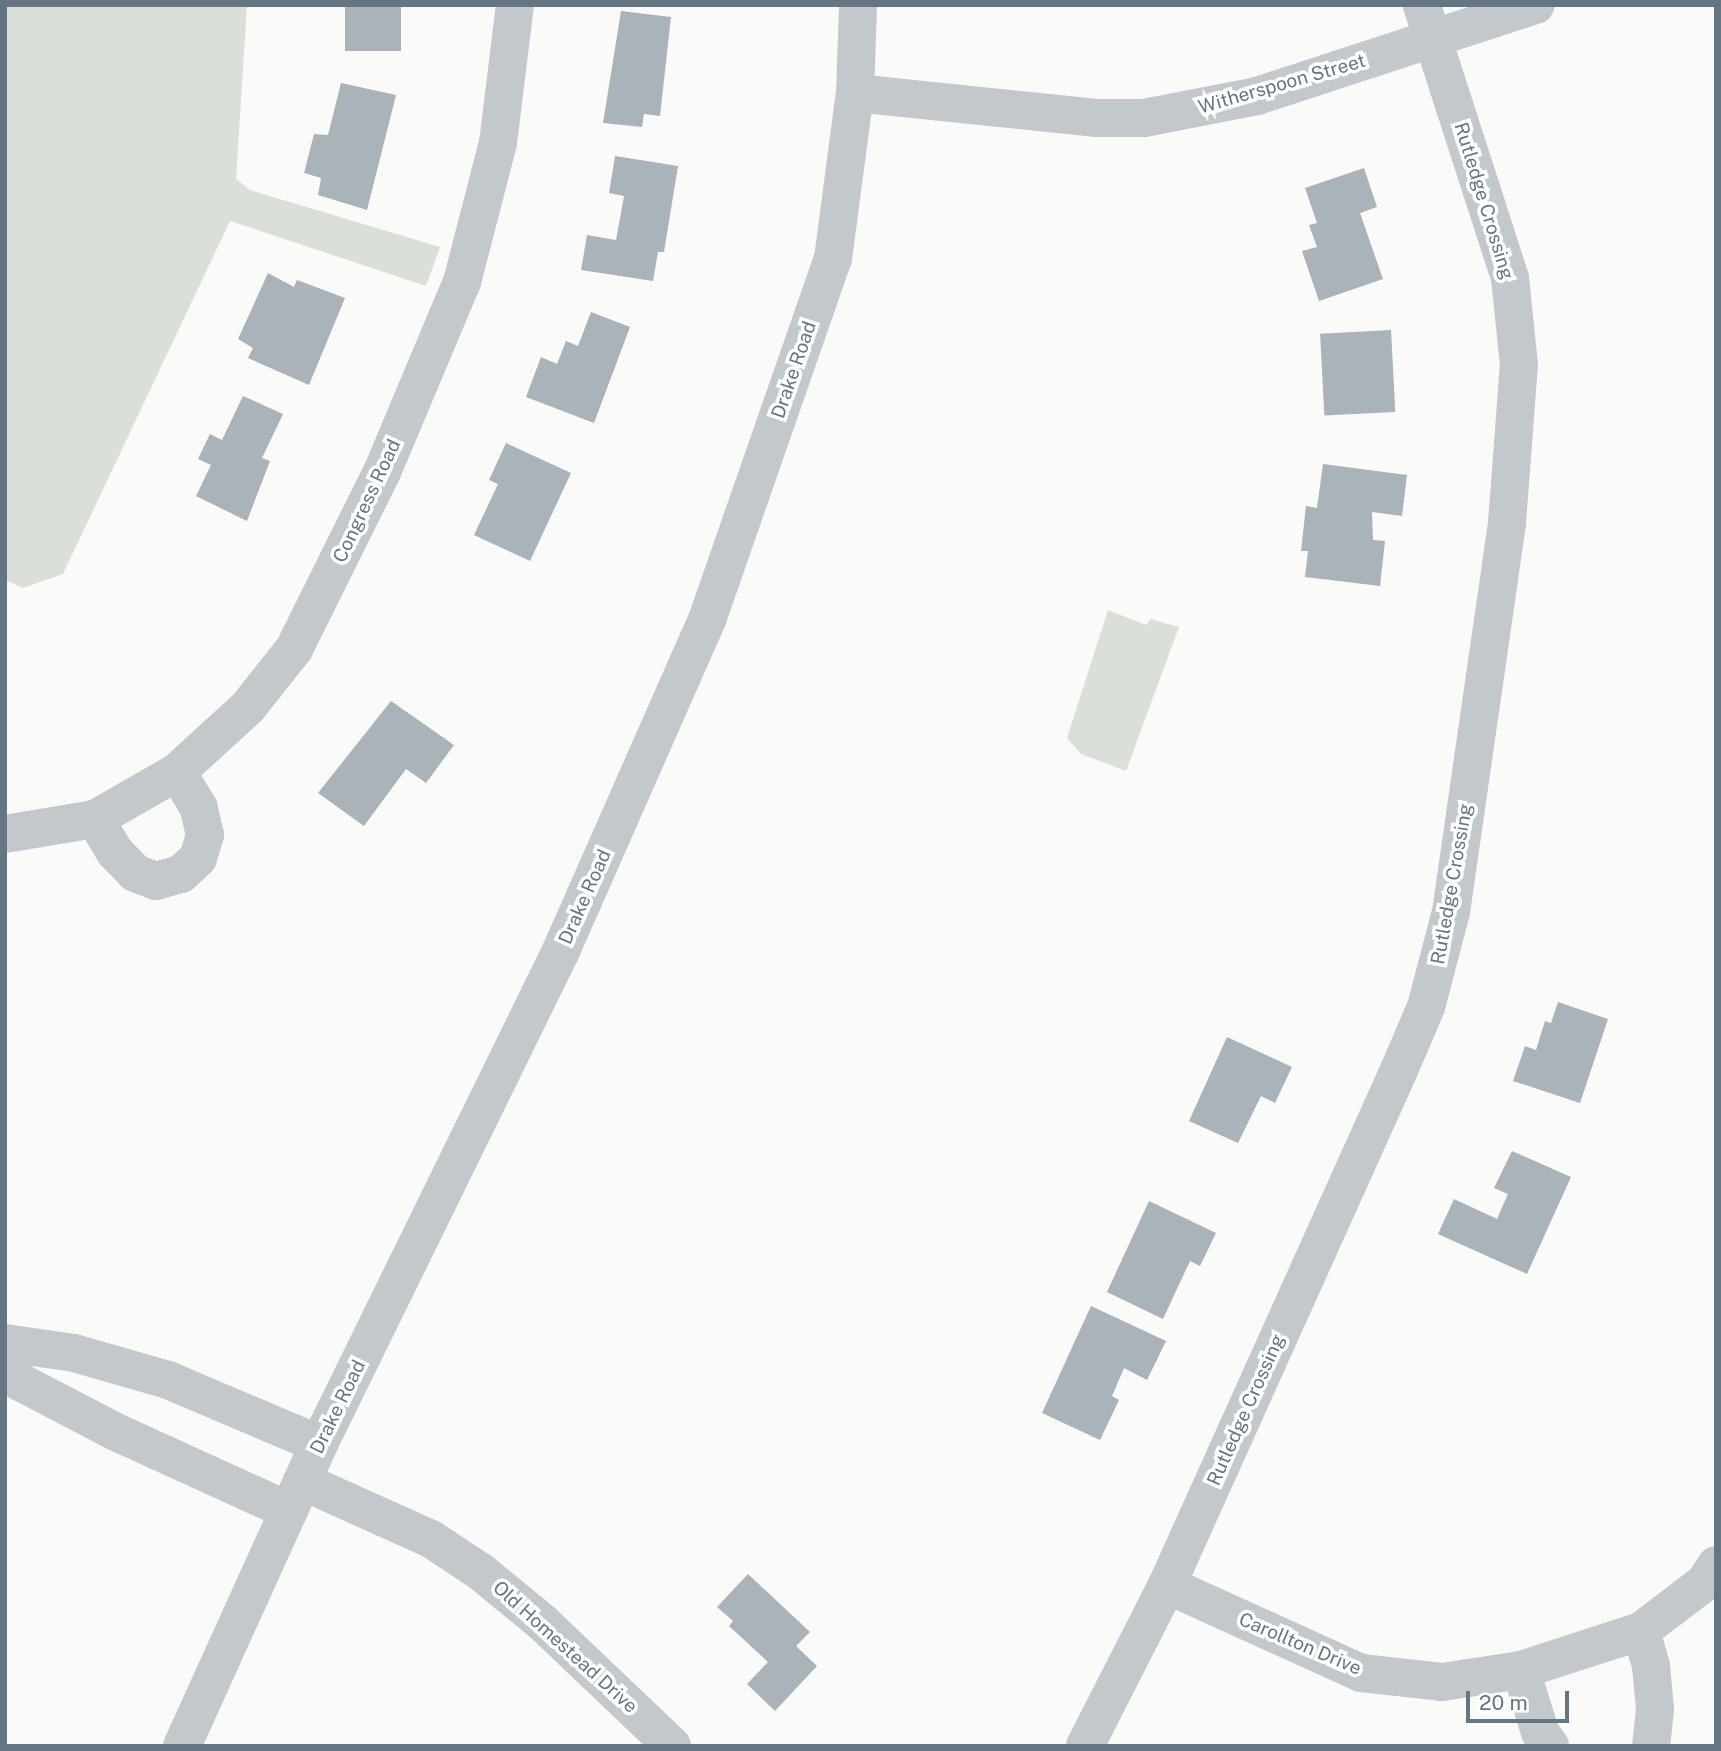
<!DOCTYPE html>
<html>
<head>
<meta charset="utf-8">
<style>
	body { margin:0 }
	#map { position:relative; width:1721px; height:1751px; overflow:hidden; background:#fafaf8; font-family:"Public Sans",sans-serif }
	div>[style] { position:absolute }
	.green>* { inset:0; background:#dadfd7 }
	.building>* { inset:0; background:#aab3b9; transform-origin:0 0 }
	.minor>* { height:38px; margin:-19px; padding:0 19px; transform-origin:19px; border-radius:19px; background:#c3c8cc }
	span { translate:-50% -50%; white-space:nowrap; text-align:center; line-height:1.15; -webkit-text-stroke:7px #fff; paint-order:stroke }
	.street-label { font-size:19px; color:#657683 }
	.frame { position:absolute; inset:0; border:7px solid #657683; pointer-events:none }
	.scale { position:absolute; left:1466px; top:1691px; width:103px; height:32px; box-sizing:border-box; border:4px solid #657683; border-top:0; padding-left:9px; font-size:21px; line-height:24px; white-space:nowrap; color:#657683; -webkit-text-stroke:5px #fff; paint-order:stroke }
</style>
</head>
<body>
<div id="map">
	<div class="green">
		<i style="clip-path:polygon(5px 5px,247px 5px,236px 179px,250px 190px,440px 247px,426px 286px,230px 221px,63px 574px,23px 588px,5px 580px)"></i>
		<i style="clip-path:polygon(1108px 610px,1146px 625px,1151px 619px,1179px 627px,1126px 771px,1081px 754px,1067px 738px)"></i>
	</div>
	<div class="building">
		<i style="left:345px;top:5px;width:56px;height:46px"></i>
		<i style="clip-path:polygon(621px 11px,671px 17px,660px 116px,644px 114px,642px 127px,603px 123px)"></i>
		<i style="clip-path:polygon(341px 83px,396px 95px,367px 210px,318px 195px,321px 178px,304px 173px,314px 134px,328px 135px)"></i>
		<i style="clip-path:polygon(615px 156px,678px 166px,664px 252px,658px 252px,653px 281px,581px 270px,587px 235px,616px 240px,624px 196px,609px 193px)"></i>
		<i style="clip-path:polygon(1364px 168px,1377px 207px,1360px 213px,1383px 279px,1319px 301px,1302px 251px,1317px 247px,1309px 225px,1317px 223px,1305px 188px)"></i>
		<i style="clip-path:polygon(268px 273px,294px 287px,297px 280px,345px 298px,309px 385px,248px 358px,253px 348px,238px 339px)"></i>
		<i style="clip-path:polygon(591px 312px,630px 327px,594px 423px,526px 397px,541px 357px,557px 364px,566px 341px,578px 346px)"></i>
		<i style="left:1391px;top:330px;width:82px;height:71px;rotate:87deg"></i>
		<i style="clip-path:polygon(243px 396px,283px 414px,262px 458px,270px 461px,247px 521px,196px 496px,211px 465px,198px 459px,210px 434px,222px 440px)"></i>
		<i style="clip-path:polygon(506px 443px,571px 473px,530px 561px,474px 535px,498px 484px,489px 480px)"></i>
		<i style="clip-path:polygon(1323px 464px,1407px 475px,1402px 516px,1372px 512px,1373px 540px,1385px 541px,1380px 586px,1305px 577px,1308px 551px,1301px 551px,1306px 506px,1317px 508px)"></i>
		<i style="clip-path:polygon(391px 701px,454px 745px,426px 783px,406px 769px,364px 826px,318px 793px)"></i>
		<i style="clip-path:polygon(1558px 1002px,1608px 1019px,1580px 1103px,1513px 1081px,1525px 1046px,1536px 1050px,1545px 1021px,1551px 1023px)"></i>
		<i style="clip-path:polygon(1227px 1037px,1292px 1067px,1275px 1103px,1261px 1096px,1238px 1143px,1189px 1121px)"></i>
		<i style="clip-path:polygon(1512px 1151px,1571px 1177px,1527px 1274px,1438px 1234px,1454px 1199px,1497px 1219px,1508px 1194px,1494px 1188px)"></i>
		<i style="clip-path:polygon(1149px 1201px,1216px 1233px,1200px 1266px,1190px 1261px,1163px 1319px,1107px 1292px)"></i>
		<i style="clip-path:polygon(1091px 1306px,1166px 1341px,1147px 1380px,1124px 1368px,1112px 1396px,1119px 1400px,1100px 1440px,1042px 1413px)"></i>
		<i style="clip-path:polygon(748px 1574px,810px 1632px,796px 1646px,817px 1666px,775px 1711px,747px 1684px,768px 1662px,729px 1626px,733px 1621px,717px 1607px)"></i>
	</div>
	<div class="minor">
		<i style="left:855px;top:93px;width:243px;rotate:5.9deg"></i>
		<i style="left:1097px;top:118px;width:47px"></i>
		<i style="left:1144px;top:118px;width:115px;rotate:-11deg"></i>
		<i style="left:1257px;top:96px;width:293px;rotate:-18.1deg"></i>
		<i style="left:95px;top:819px;width:39px;rotate:59deg"></i>
		<i style="left:115px;top:852px;width:29px;rotate:46deg"></i>
		<i style="left:135px;top:873px;width:22px;rotate:21deg"></i>
		<i style="left:156px;top:881px;width:26px;rotate:-16deg"></i>
		<i style="left:181px;top:874px;width:23px;rotate:-43deg"></i>
		<i style="left:198px;top:858px;width:24px;rotate:-73deg"></i>
		<i style="left:205px;top:835px;width:28px;rotate:-103deg"></i>
		<i style="left:199px;top:808px;width:42px;rotate:-121.4deg"></i>
		<i style="left:5px;top:834px;width:91px;rotate:-9.5deg"></i>
		<i style="left:95px;top:819px;width:95px;rotate:-29.8deg"></i>
		<i style="left:177px;top:772px;width:96px;rotate:-42.5deg"></i>
		<i style="left:248px;top:707px;width:74px;rotate:-51.6deg"></i>
		<i style="left:294px;top:649px;width:198px;rotate:-63.6deg"></i>
		<i style="left:382px;top:472px;width:206px;rotate:-67.2deg"></i>
		<i style="left:462px;top:282px;width:144px;rotate:-75.5deg"></i>
		<i style="left:498px;top:143px;width:139px;rotate:-83deg"></i>
		<i style="left:5px;top:1343px;width:70px;rotate:8.2deg"></i>
		<i style="left:74px;top:1353px;width:98px;rotate:16deg"></i>
		<i style="left:168px;top:1380px;width:164px;rotate:23deg"></i>
		<i style="left:5px;top:1361px;width:26px;rotate:54deg"></i>
		<i style="left:20px;top:1382px;width:108px;rotate:27.5deg"></i>
		<i style="left:116px;top:1432px;width:190px;rotate:24.5deg"></i>
		<i style="left:302px;top:1481px;width:141px;rotate:24.2deg"></i>
		<i style="left:431px;top:1539px;width:60px;rotate:33.4deg"></i>
		<i style="left:481px;top:1572px;width:80px;rotate:39.4deg"></i>
		<i style="left:543px;top:1623px;width:178px;rotate:43.6deg"></i>
		<i style="left:1167px;top:1585px;width:213px;rotate:24.4deg"></i>
		<i style="left:1361px;top:1673px;width:81px;rotate:6.3deg"></i>
		<i style="left:1442px;top:1682px;width:80px;rotate:-8.6deg"></i>
		<i style="left:1521px;top:1670px;width:126px;rotate:-18deg"></i>
		<i style="left:1641px;top:1631px;width:81px;rotate:-37.4deg"></i>
		<i style="left:1705px;top:1582px;width:20px;rotate:-57deg"></i>
		<i style="left:1641px;top:1631px;width:36px;rotate:74deg"></i>
		<i style="left:1651px;top:1666px;width:43px;rotate:84.7deg"></i>
		<i style="left:1655px;top:1709px;width:37px;rotate:96deg"></i>
		<i style="left:1521px;top:1670px;width:65px;rotate:73deg"></i>
		<i style="left:1540px;top:1732px;width:17px;rotate:54deg"></i>
		<i style="left:182px;top:1746px;width:332px;rotate:-65.6deg"></i>
		<i style="left:319px;top:1444px;width:547px;rotate:-63.86deg"></i>
		<i style="left:560px;top:953px;width:367px;rotate:-66.2deg"></i>
		<i style="left:708px;top:617px;width:379px;rotate:-70.8deg"></i>
		<i style="left:833px;top:259px;width:167px;rotate:-82.5deg"></i>
		<i style="left:855px;top:93px;width:88px;rotate:-88deg"></i>
		<i style="left:1085px;top:1746px;width:181px;rotate:-63deg"></i>
		<i style="left:1167px;top:1585px;width:565px;rotate:-65.75deg"></i>
		<i style="left:1399px;top:1070px;width:69px;rotate:-66.8deg"></i>
		<i style="left:1426px;top:1007px;width:98px;rotate:-75.3deg"></i>
		<i style="left:1451px;top:912px;width:393px;rotate:-81.8deg"></i>
		<i style="left:1507px;top:523px;width:158px;rotate:-85.7deg"></i>
		<i style="left:1519px;top:365px;width:87px;rotate:-95.9deg"></i>
		<i style="left:1510px;top:278px;width:287px;rotate:-107.9deg"></i>
	</div>
	<div class="street-label">
		<span style="left:1282px;top:84px;rotate:-16deg">Witherspoon Street</span>
		<span style="left:1484px;top:201px;rotate:73deg">Rutledge Crossing</span>
		<span style="left:794px;top:370px;rotate:-71deg">Drake Road</span>
		<span style="left:367px;top:501px;rotate:-65deg">Congress Road</span>
		<span style="left:1452px;top:884px;rotate:-80deg">Rutledge Crossing</span>
		<span style="left:585px;top:897px;rotate:-66deg">Drake Road</span>
		<span style="left:338px;top:1407px;rotate:-64deg">Drake Road</span>
		<span style="left:1246px;top:1410px;rotate:-66deg">Rutledge Crossing</span>
		<span style="left:1300px;top:1644px;rotate:23deg">Carollton Drive</span>
		<span style="left:565px;top:1647px;rotate:42deg">Old Homestead Drive</span>
	</div>
	<div class="frame"></div>
	<div class="scale">20 m</div>
</div>
</body>
</html>
